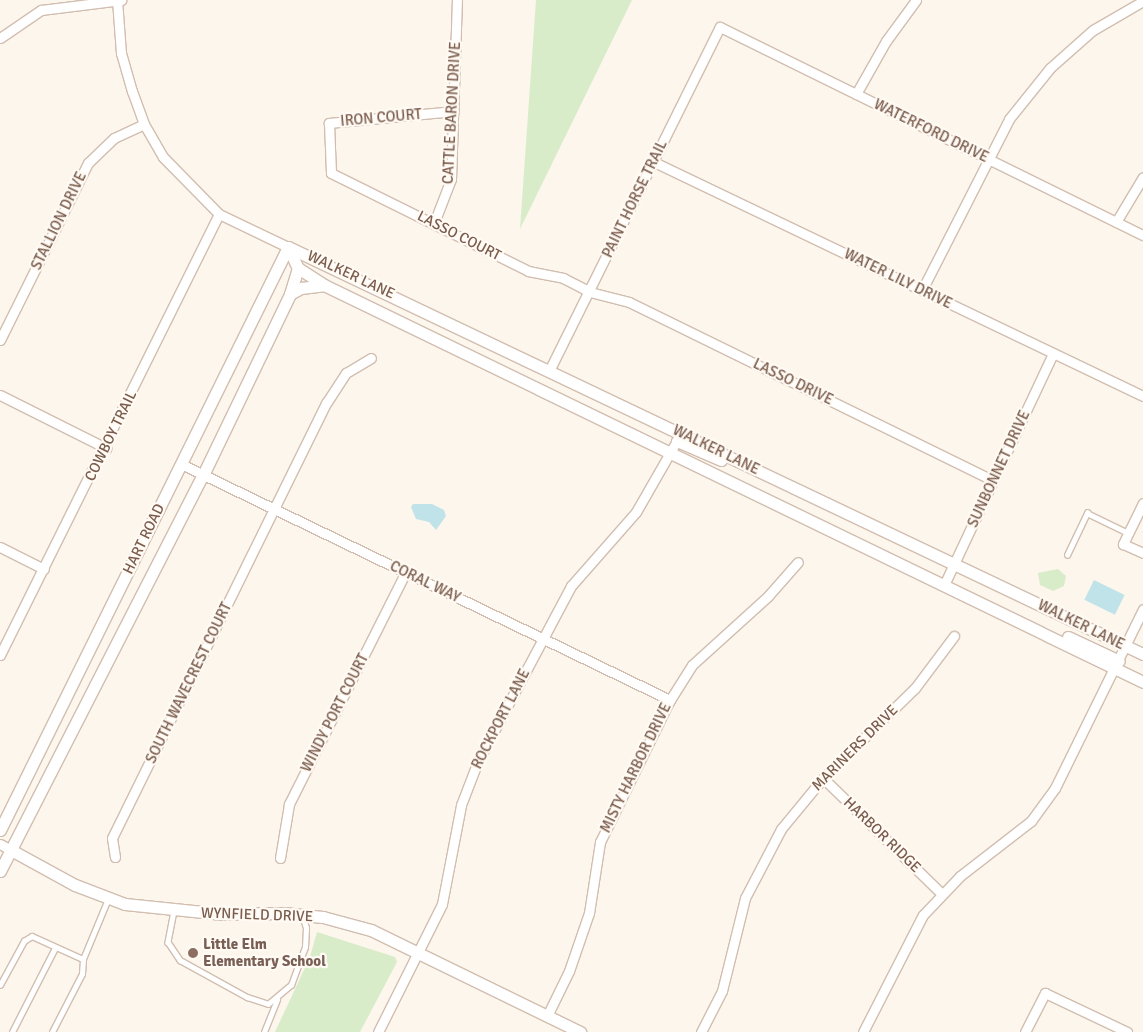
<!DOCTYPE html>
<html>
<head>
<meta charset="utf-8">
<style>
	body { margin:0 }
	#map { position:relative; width:1143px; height:1032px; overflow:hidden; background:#fdf6ec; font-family:Signika,sans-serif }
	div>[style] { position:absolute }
	.green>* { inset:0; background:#d8ecc9 }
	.water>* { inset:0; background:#bfe3e8; transform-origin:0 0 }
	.roads { filter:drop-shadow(1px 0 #d1beb0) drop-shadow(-1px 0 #d1beb0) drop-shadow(0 1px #d1beb0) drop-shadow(0 -1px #d1beb0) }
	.service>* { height:4.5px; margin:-2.25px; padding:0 2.25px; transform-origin:2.25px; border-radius:2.25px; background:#fff }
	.minor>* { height:9px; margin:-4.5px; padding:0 4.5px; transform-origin:4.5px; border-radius:4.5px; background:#fff }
	.tertiary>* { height:11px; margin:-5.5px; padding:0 5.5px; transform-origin:5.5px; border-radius:5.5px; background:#fff }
	.dots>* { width:14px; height:14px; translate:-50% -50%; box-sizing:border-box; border:2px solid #fffaf3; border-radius:50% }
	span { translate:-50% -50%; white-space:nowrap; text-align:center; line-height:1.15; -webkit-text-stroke:4.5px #fffaf3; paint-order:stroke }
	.street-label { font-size:15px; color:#7a5c4d }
	.education-label { font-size:15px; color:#785e54; font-weight:700 }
	.left { translate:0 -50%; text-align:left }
</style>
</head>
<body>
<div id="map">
	<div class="green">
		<i style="clip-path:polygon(536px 0,632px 0,520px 229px)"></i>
		<i style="clip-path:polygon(1058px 569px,1066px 576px,1064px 586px,1053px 591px,1040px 585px,1038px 573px)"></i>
		<i style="clip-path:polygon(317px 932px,395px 957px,397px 962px,360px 1032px,275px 1032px,310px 957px)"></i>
	</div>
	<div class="water">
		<i style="clip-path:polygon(413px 504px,432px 504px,444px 510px,446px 516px,436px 530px,429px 522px,416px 519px,411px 507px)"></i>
		<i style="left:1094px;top:580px;width:34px;height:22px;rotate:26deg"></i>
	</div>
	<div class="roads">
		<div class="service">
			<i style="left:1067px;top:555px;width:47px;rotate:-64.5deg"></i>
			<i style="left:1087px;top:513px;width:46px;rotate:26deg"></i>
			<i style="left:174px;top:911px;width:32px;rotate:101deg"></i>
			<i style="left:168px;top:942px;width:22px;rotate:56deg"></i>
			<i style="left:180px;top:960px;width:77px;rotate:28.9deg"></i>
			<i style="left:247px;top:997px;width:22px;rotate:18deg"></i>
			<i style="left:268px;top:1004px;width:30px;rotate:-40deg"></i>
			<i style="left:291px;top:985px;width:40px;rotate:-69.8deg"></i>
			<i style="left:305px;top:947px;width:19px;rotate:-87deg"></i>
			<i style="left:306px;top:928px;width:13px;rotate:-108deg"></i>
			<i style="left:0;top:985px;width:50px;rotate:-61.4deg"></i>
			<i style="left:24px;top:941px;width:9px;rotate:-32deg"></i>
			<i style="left:32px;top:936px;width:56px;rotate:24.3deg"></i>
			<i style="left:12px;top:1032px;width:94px;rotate:-62.9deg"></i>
			<i style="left:52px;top:1032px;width:65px;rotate:-62.7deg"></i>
			<i style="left:82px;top:974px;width:15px;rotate:-86deg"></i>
			<i style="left:83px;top:959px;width:65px;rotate:-67.4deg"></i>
			<i style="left:264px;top:1032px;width:35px;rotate:-68deg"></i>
		</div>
		<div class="minor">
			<i style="left:117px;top:0;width:53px;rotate:85.7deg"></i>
			<i style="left:121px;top:53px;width:40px;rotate:74deg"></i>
			<i style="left:132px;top:91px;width:35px;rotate:70deg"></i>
			<i style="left:144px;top:124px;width:38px;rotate:60deg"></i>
			<i style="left:163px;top:157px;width:80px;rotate:45.5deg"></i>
			<i style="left:219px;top:214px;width:76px;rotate:25.6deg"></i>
			<i style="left:0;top:38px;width:50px;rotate:-34.3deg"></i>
			<i style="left:41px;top:10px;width:81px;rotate:-7.1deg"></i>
			<i style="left:856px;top:94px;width:61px;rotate:-60.5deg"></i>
			<i style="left:886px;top:41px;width:51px;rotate:-53.8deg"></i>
			<i style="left:454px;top:111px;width:126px;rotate:174.5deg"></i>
			<i style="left:329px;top:123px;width:50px;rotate:87.7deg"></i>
			<i style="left:331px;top:173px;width:220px;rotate:26.4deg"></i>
			<i style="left:528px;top:271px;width:36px;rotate:11deg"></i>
			<i style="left:563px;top:278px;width:30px;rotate:27deg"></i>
			<i style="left:590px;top:292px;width:40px;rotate:14.4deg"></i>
			<i style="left:629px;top:302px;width:405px;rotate:26.1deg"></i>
			<i style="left:654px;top:162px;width:542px;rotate:25.57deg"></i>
			<i style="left:1116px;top:222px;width:52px;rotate:-59deg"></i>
			<i style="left:434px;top:223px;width:47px;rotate:-68.9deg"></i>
			<i style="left:451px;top:179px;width:179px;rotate:-88.1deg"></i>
			<i style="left:922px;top:290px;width:192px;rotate:-63deg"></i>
			<i style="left:1009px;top:119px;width:65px;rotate:-51.2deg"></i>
			<i style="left:1050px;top:68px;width:57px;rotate:-41.5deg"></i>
			<i style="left:1093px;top:30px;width:58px;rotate:-30.1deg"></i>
			<i style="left:0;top:340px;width:198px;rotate:-63.6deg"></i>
			<i style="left:88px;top:163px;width:36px;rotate:-44deg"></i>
			<i style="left:114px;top:138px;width:33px;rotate:-25deg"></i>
			<i style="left:549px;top:371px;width:384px;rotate:-63.6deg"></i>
			<i style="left:720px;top:27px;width:471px;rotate:26.2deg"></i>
			<i style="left:0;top:395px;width:119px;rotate:26.6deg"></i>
			<i style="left:181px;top:464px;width:543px;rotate:25.76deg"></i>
			<i style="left:1143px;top:503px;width:46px;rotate:116deg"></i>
			<i style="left:1123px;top:544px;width:22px;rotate:24deg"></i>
			<i style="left:0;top:547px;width:49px;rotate:26.6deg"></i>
			<i style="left:944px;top:585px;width:256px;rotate:-64.8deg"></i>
			<i style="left:0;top:655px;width:492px;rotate:-63.6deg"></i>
			<i style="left:823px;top:778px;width:165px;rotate:44.3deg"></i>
			<i style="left:0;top:844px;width:13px;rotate:29deg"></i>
			<i style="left:115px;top:857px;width:19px;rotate:-99deg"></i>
			<i style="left:112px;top:838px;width:486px;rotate:-63.8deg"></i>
			<i style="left:327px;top:402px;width:35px;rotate:-57deg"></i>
			<i style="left:346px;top:373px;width:29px;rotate:-31deg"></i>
			<i style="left:280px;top:858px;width:55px;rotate:-80.5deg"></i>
			<i style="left:289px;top:804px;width:258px;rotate:-63.3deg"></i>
			<i style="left:547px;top:1016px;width:50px;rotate:-63.9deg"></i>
			<i style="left:569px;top:971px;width:61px;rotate:-71deg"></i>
			<i style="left:589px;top:913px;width:72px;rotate:-81.2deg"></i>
			<i style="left:600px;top:842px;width:158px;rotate:-63.8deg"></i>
			<i style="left:670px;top:700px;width:41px;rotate:-57.8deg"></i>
			<i style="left:692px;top:665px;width:103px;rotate:-42.2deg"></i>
			<i style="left:768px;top:596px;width:45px;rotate:-48.6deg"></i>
			<i style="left:378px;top:1032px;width:143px;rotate:-63.4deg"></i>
			<i style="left:442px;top:904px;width:101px;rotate:-79.1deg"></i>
			<i style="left:461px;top:805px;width:47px;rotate:-68.9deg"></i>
			<i style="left:478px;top:761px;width:198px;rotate:-62deg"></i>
			<i style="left:571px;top:586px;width:98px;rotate:-48.7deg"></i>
			<i style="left:636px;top:512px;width:86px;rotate:-60.2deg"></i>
			<i style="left:701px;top:1032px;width:46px;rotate:-62.9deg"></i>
			<i style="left:722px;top:991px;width:96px;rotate:-76.1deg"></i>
			<i style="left:745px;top:898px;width:78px;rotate:-62.4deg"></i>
			<i style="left:781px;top:829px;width:66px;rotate:-50.5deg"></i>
			<i style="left:823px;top:778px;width:129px;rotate:-44.4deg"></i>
			<i style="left:915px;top:688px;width:65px;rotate:-53.1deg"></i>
			<i style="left:863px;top:1032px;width:131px;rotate:-62.9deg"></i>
			<i style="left:923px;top:915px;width:54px;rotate:-46.5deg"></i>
			<i style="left:960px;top:876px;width:90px;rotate:-37.8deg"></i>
			<i style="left:1031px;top:821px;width:41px;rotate:-54deg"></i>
			<i style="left:1055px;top:788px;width:199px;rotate:-63.8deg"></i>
			<i style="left:1025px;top:1032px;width:44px;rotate:-62.9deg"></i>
			<i style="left:1045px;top:993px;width:91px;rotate:25.4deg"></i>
		</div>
		<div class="tertiary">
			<i style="left:288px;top:247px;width:23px;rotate:65deg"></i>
			<i style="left:298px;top:268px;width:31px;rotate:33deg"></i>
			<i style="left:324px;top:285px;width:910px;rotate:25.86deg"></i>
			<i style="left:288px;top:247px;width:947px;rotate:25.46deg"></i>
			<i style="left:290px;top:294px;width:13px;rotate:-29deg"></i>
			<i style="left:301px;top:288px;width:23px;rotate:-7deg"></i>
			<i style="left:677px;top:441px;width:48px;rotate:23.4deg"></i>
			<i style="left:1068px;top:637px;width:56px;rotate:25.2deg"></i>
			<i style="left:0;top:830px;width:650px;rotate:-63.71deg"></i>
			<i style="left:11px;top:850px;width:73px;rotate:28.7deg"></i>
			<i style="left:75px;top:885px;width:53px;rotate:20.8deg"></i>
			<i style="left:125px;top:904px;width:98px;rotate:5.9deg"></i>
			<i style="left:222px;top:914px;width:61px;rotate:-0.9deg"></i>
			<i style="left:283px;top:913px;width:40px;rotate:5.7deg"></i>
			<i style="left:323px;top:917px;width:50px;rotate:15.2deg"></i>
			<i style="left:371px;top:930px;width:233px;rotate:26deg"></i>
			<i style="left:0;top:871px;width:445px;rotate:-62.9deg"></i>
			<i style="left:203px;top:475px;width:201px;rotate:-64.3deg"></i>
			<i style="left:290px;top:294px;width:27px;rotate:-73deg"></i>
		</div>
	</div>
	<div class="dots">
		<i style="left:193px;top:953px;background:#8d6e63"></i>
	</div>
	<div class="street-label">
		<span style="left:452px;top:113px;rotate:-87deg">CATTLE BARON DRIVE</span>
		<span style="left:381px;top:118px;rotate:-5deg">IRON COURT</span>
		<span style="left:931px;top:131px;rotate:26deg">WATERFORD DRIVE</span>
		<span style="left:635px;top:199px;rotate:-64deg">PAINT HORSE TRAIL</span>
		<span style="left:59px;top:221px;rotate:-64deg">STALLION DRIVE</span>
		<span style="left:459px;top:236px;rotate:27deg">LASSO COURT</span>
		<span style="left:351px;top:275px;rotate:25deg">WALKER LANE</span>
		<span style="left:898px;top:279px;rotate:26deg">WATER LILY DRIVE</span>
		<span style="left:793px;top:382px;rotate:26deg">LASSO DRIVE</span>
		<span style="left:111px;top:436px;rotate:-64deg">COWBOY TRAIL</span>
		<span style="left:716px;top:450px;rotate:26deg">WALKER LANE</span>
		<span style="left:999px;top:469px;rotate:-65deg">SUNBONNET DRIVE</span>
		<span style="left:144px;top:539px;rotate:-64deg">HART ROAD</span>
		<span style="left:425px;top:582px;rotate:26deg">CORAL WAY</span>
		<span style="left:1081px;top:625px;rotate:26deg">WALKER LANE</span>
		<span style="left:189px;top:683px;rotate:-64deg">SOUTH WAVECREST COURT</span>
		<span style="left:335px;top:713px;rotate:-63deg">WINDY PORT COURT</span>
		<span style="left:501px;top:719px;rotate:-63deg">ROCKPORT LANE</span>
		<span style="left:855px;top:748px;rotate:-45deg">MARINERS DRIVE</span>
		<span style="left:636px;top:768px;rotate:-64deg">MISTY HARBOR DRIVE</span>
		<span style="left:882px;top:835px;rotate:44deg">HARBOR RIDGE</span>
		<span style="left:257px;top:915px;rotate:2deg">WYNFIELD DRIVE</span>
	</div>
	<div class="education-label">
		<span class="left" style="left:203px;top:953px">Little Elm<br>Elementary School</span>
	</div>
</div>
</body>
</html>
